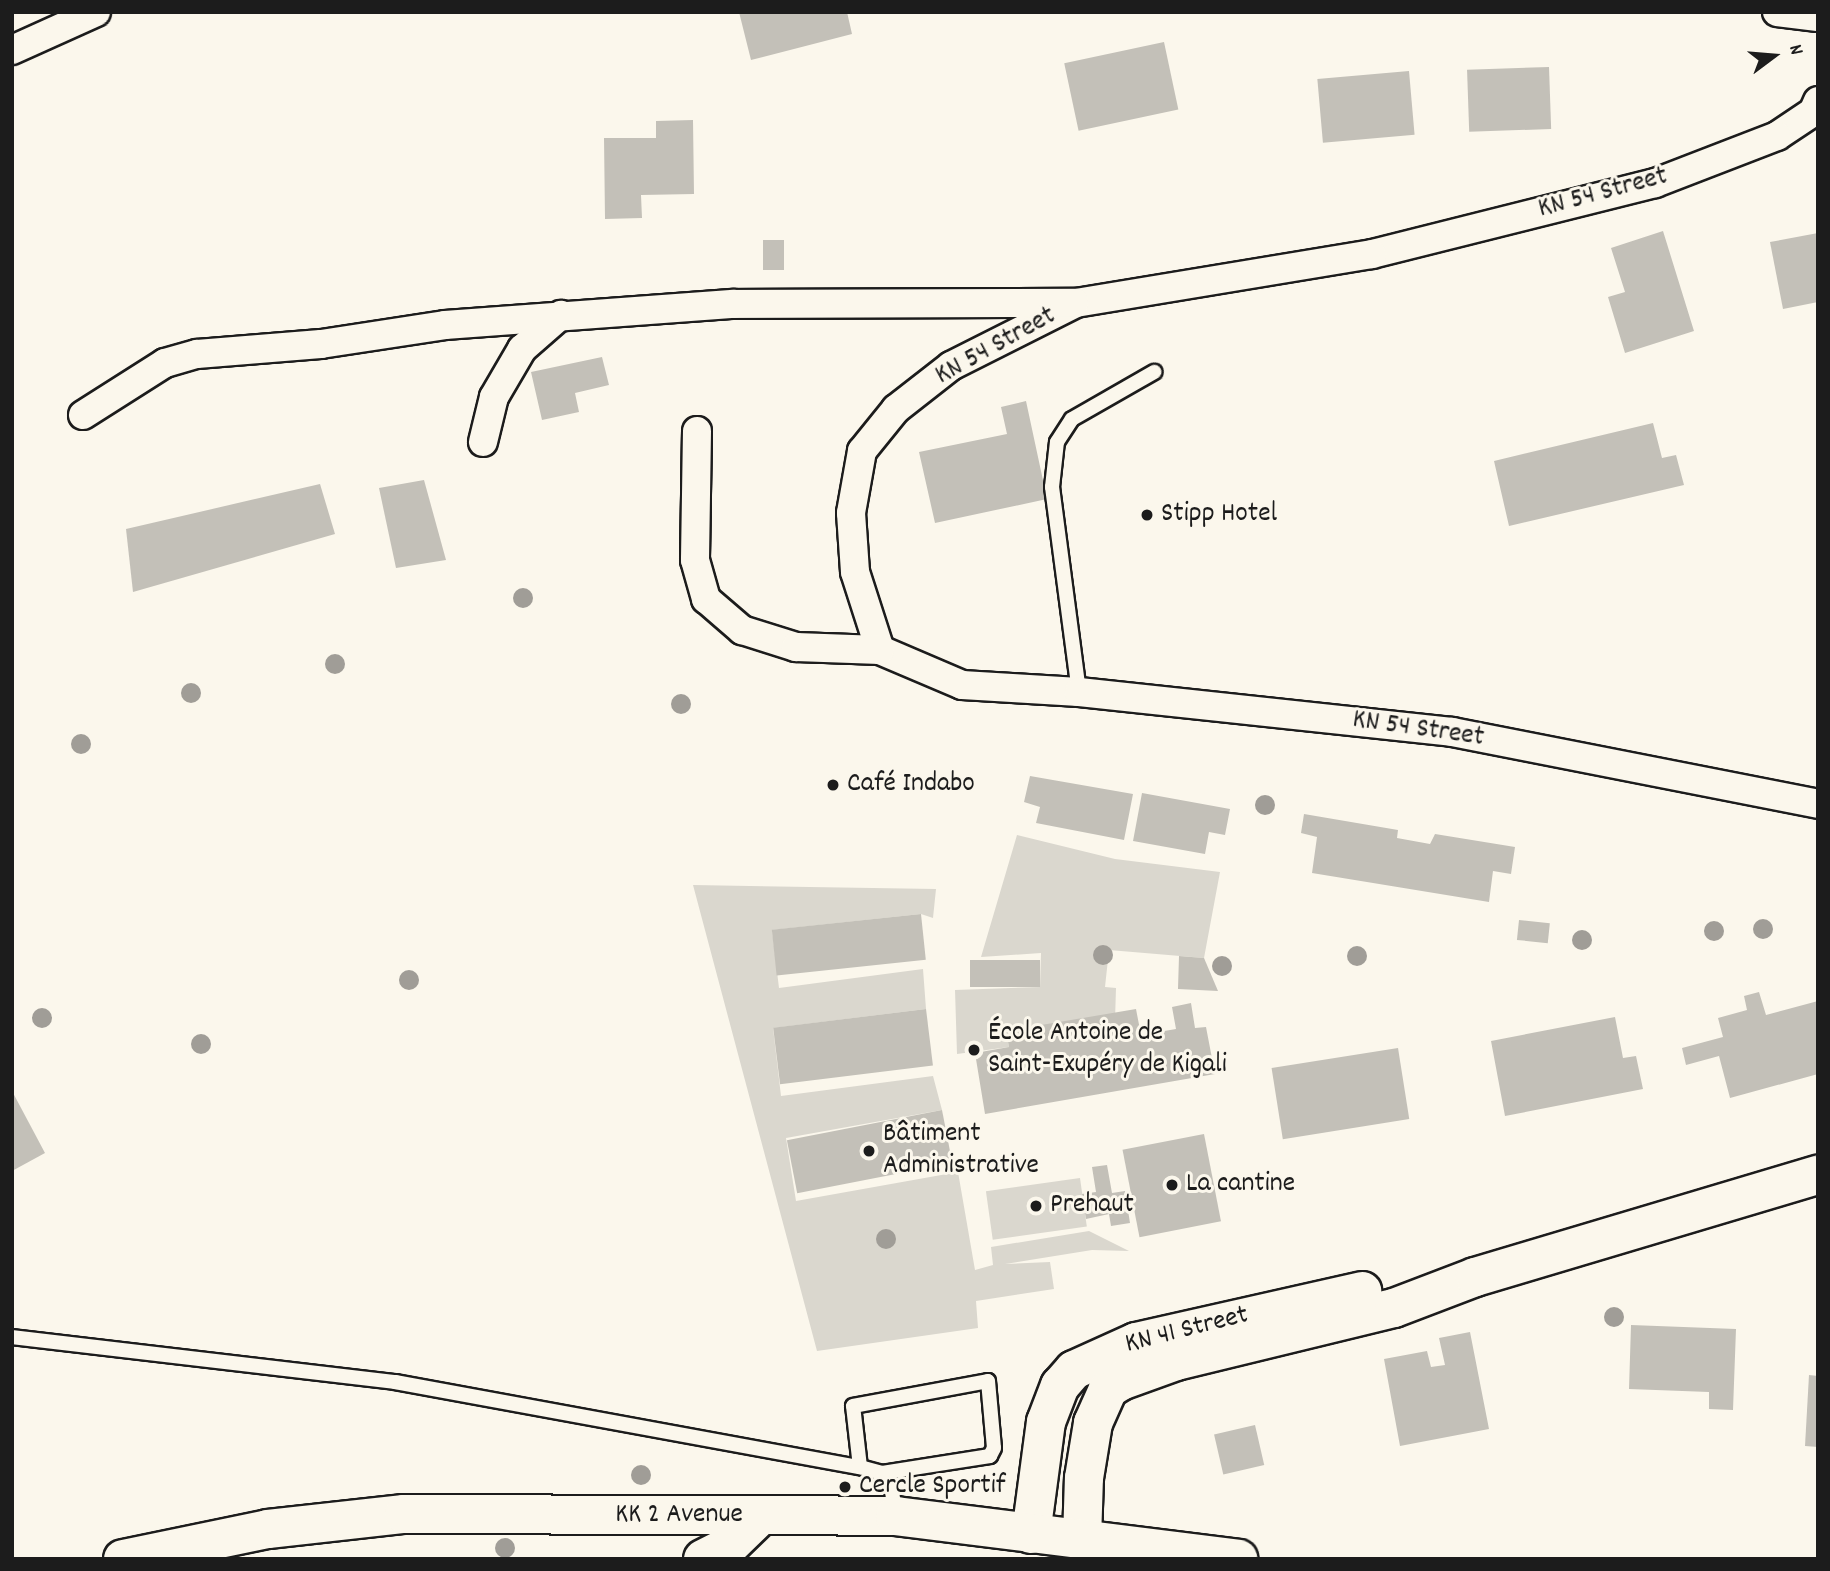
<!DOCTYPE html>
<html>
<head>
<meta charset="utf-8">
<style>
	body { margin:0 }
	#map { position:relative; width:1830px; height:1571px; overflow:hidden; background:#fbf7ec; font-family:Dekko,sans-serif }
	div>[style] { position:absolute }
	.green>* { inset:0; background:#dad7ce; transform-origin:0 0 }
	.building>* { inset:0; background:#c3c0b8; transform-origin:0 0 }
	.roads { filter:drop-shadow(2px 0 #1c1c1c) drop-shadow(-2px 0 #1c1c1c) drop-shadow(0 2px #1c1c1c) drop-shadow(0 -2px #1c1c1c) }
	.lane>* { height:14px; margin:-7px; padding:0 7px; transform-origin:7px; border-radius:7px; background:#fbf7ec }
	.street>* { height:28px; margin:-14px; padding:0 14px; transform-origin:14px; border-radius:14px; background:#fbf7ec }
	.secondary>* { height:38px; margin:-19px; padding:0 19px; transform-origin:19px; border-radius:19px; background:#fbf7ec }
	.trees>* { width:20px; height:20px; margin:-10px; border-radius:50%; background:#a09d97 }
	.dots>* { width:19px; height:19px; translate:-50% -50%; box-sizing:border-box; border:4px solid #fbf7ec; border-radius:50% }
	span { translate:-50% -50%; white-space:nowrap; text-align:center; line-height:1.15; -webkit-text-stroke:6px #fbf7ec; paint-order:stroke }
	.street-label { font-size:28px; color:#1c1c1c }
	.poi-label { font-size:28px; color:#1c1c1c }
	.left { translate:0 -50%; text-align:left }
	.frame { position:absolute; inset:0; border:14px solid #1c1c1c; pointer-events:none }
	.north { position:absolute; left:1739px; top:21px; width:70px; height:70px; -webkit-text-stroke:5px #fbf7ec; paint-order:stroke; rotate:74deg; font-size:19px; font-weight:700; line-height:28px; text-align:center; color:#1c1c1c }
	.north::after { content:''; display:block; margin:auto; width:24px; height:32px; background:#1c1c1c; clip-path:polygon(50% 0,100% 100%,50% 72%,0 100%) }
</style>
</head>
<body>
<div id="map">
	<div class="green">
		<i style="clip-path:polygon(1017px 835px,1115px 859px,1220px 872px,1204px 958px,1109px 950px,1105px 987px,1116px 988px,1115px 1021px,1006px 1032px,1009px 1047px,957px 1054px,955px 990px,1040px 987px,1041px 953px,981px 957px)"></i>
		<i style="clip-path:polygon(693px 885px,936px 889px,933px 918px,921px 914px,772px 930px,779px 988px,923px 969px,926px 1009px,773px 1028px,781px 1096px,933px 1076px,942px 1110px,786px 1138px,796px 1201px,958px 1172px,975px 1270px,993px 1265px,991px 1247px,1089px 1231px,1129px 1251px,1092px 1250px,1005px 1264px,1050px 1262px,1054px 1289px,976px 1301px,978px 1328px,817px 1351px)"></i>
		<i style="left:1080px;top:1178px;width:49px;height:95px;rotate:82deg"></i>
	</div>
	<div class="building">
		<i style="clip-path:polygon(739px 12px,847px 12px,852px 34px,751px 60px)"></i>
		<i style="left:1164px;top:42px;width:69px;height:102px;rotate:78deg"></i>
		<i style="left:1549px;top:67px;width:62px;height:82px;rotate:88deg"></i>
		<i style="left:1409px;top:71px;width:64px;height:92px;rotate:85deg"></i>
		<i style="clip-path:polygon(693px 120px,694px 194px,641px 195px,642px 218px,605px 219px,604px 138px,656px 138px,656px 121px)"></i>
		<i style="clip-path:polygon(1663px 231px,1694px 331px,1625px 353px,1608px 297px,1625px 292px,1611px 248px)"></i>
		<i style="clip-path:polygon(1818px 233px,1818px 302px,1783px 309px,1770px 242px)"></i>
		<i style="left:763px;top:240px;width:21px;height:30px"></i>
		<i style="clip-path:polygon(602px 357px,609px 385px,575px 393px,579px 412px,542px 420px,531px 372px)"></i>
		<i style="clip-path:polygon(1026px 401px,1047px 499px,935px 523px,919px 452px,1007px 434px,1001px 407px)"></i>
		<i style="clip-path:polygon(1653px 423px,1662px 458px,1676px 455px,1684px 485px,1509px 526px,1494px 461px)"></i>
		<i style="clip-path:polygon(424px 480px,446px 560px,396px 568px,379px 488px)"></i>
		<i style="clip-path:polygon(320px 484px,335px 534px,133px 592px,126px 529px)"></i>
		<i style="clip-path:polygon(1030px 776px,1133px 794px,1124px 840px,1036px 823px,1040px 807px,1024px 802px)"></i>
		<i style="clip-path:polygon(1142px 793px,1230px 809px,1225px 835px,1209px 832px,1205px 854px,1133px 841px)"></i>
		<i style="clip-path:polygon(1304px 814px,1398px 830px,1397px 838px,1430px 844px,1435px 834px,1515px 847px,1511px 874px,1493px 871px,1489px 902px,1312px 873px,1317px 837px,1301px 833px)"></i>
		<i style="left:921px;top:914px;width:46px;height:150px;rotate:84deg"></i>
		<i style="left:1519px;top:920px;width:31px;height:20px;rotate:6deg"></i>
		<i style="clip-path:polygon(1179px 956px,1204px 958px,1218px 991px,1178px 989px)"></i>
		<i style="left:1040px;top:960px;width:27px;height:70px;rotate:90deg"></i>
		<i style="clip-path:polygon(1759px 992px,1766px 1015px,1818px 1001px,1818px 1074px,1730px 1098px,1719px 1056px,1686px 1065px,1682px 1048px,1723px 1037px,1718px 1018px,1747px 1010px,1744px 996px)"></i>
		<i style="clip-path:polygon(1191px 1003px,1195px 1028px,1206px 1027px,1215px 1074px,985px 1114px,975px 1053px,1009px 1047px,1006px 1031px,1136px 1009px,1141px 1035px,1176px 1029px,1172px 1007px)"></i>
		<i style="left:926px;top:1009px;width:57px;height:154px;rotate:83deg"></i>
		<i style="clip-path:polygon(1615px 1017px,1623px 1058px,1636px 1056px,1643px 1089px,1505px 1116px,1491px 1041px)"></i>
		<i style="left:1398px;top:1048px;width:72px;height:128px;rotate:81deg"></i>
		<i style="clip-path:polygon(12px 1091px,45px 1153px,12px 1171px)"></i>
		<i style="left:942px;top:1110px;width:54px;height:158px;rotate:79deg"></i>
		<i style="left:1204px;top:1134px;width:89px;height:83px;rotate:79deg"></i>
		<i style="clip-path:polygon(1107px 1165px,1112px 1193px,1125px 1191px,1130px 1223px,1111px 1226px,1109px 1214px,1086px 1219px,1082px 1194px,1096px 1192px,1092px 1167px)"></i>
		<i style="clip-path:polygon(1631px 1325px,1736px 1329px,1733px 1410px,1709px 1409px,1709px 1392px,1629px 1389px)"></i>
		<i style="clip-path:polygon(1470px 1332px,1489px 1429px,1400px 1446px,1384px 1359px,1427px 1351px,1431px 1367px,1445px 1365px,1439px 1338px)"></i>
		<i style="clip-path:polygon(1809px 1375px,1818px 1376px,1818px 1447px,1805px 1446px)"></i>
		<i style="left:1255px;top:1425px;width:41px;height:42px;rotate:77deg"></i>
	</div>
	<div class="roads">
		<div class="lane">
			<i style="left:1079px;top:692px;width:207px;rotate:-97.5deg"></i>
			<i style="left:1052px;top:487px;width:45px;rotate:-83.7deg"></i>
			<i style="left:1057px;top:442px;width:27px;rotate:-57deg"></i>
			<i style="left:1072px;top:419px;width:95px;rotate:-29.8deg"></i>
			<i style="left:12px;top:1337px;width:386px;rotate:6.7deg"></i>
			<i style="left:395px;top:1382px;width:473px;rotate:10.4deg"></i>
			<i style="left:860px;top:1467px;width:23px;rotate:15deg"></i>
			<i style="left:882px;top:1473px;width:14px;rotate:51deg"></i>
			<i style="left:891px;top:1484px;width:30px;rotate:82deg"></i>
			<i style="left:860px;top:1467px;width:61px;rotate:-96.5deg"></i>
			<i style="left:853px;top:1406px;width:137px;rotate:-10.5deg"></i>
			<i style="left:988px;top:1381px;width:67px;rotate:84.9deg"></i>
			<i style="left:994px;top:1448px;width:9px;rotate:117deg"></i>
			<i style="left:990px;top:1456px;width:109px;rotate:171.1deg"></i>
		</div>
		<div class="street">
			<i style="left:1777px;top:12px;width:41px;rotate:7deg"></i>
			<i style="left:12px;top:50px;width:92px;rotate:-24.3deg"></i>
			<i style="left:1818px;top:101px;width:12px;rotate:114deg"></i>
			<i style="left:1813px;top:112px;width:43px;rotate:146.3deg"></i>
			<i style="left:1777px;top:136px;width:131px;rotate:158.9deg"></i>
			<i style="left:1655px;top:183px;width:292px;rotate:165.9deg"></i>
			<i style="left:1372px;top:254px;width:300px;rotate:170.6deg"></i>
			<i style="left:1076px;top:303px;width:140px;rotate:153.3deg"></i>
			<i style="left:951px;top:366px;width:70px;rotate:142deg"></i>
			<i style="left:896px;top:409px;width:54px;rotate:129deg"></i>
			<i style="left:862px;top:451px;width:63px;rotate:100.1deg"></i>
			<i style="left:851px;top:513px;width:59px;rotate:86.1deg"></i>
			<i style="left:855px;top:572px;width:82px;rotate:72.2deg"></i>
			<i style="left:880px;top:650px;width:89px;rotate:23.1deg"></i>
			<i style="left:962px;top:685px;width:117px;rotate:3.4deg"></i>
			<i style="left:1079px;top:692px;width:375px;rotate:6.1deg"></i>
			<i style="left:1452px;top:732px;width:373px;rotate:11.1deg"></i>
			<i style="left:83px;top:415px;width:97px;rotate:-32.4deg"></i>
			<i style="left:165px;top:363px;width:33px;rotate:-16deg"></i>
			<i style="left:197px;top:354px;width:124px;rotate:-4.6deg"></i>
			<i style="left:321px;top:344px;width:125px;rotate:-8.7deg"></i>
			<i style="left:445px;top:325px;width:290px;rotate:-4.2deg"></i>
			<i style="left:734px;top:304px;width:340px;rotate:-0.2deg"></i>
			<i style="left:697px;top:431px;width:129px;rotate:90.9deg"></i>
			<i style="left:695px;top:560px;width:41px;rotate:74.2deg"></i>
			<i style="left:706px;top:599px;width:48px;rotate:40.7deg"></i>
			<i style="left:742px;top:630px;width:57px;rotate:17.5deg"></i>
			<i style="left:796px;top:647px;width:84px;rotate:2deg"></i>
			<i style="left:483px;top:442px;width:46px;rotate:-76.3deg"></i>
			<i style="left:494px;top:397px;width:56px;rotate:-59.7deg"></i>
			<i style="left:522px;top:349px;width:52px;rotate:-41.1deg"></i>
		</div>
		<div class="secondary">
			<i style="left:1031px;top:1534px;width:113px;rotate:-82.4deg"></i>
			<i style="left:1046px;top:1422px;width:39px;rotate:-69deg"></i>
			<i style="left:1060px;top:1386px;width:21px;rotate:-49deg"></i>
			<i style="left:1074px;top:1370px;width:68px;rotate:-24.3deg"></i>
			<i style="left:1136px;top:1342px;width:232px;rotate:-12.7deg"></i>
			<i style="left:1082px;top:1540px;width:62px;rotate:-88.2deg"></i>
			<i style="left:1084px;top:1478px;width:56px;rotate:-80.7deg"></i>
			<i style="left:1093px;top:1423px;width:37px;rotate:-66deg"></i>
			<i style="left:1108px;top:1389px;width:15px;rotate:-32deg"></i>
			<i style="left:1121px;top:1381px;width:59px;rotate:-20deg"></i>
			<i style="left:1176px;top:1361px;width:224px;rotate:-13.7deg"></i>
			<i style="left:1394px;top:1308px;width:87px;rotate:-20.9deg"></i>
			<i style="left:1475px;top:1277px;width:358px;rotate:-16.6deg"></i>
			<i style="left:123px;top:1559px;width:148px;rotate:-11.7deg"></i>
			<i style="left:268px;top:1529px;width:137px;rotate:-6.3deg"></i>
			<i style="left:404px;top:1514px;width:491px;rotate:0.2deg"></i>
			<i style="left:895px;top:1516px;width:346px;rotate:7.1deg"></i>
			<i style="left:703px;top:1559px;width:30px;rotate:-27deg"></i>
			<i style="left:730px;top:1545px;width:42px;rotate:-44deg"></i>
		</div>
	</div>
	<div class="trees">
		<i style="left:523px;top:598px"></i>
		<i style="left:335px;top:664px"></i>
		<i style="left:191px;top:693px"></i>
		<i style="left:681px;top:704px"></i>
		<i style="left:81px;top:744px"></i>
		<i style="left:1265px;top:805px"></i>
		<i style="left:1763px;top:929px"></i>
		<i style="left:1714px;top:931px"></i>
		<i style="left:1582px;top:940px"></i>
		<i style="left:1103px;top:955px"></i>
		<i style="left:1357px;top:956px"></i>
		<i style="left:1222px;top:966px"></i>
		<i style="left:409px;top:980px"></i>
		<i style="left:42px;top:1018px"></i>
		<i style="left:201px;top:1044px"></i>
		<i style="left:886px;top:1239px"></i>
		<i style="left:1614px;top:1317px"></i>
		<i style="left:641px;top:1475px"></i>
		<i style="left:505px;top:1548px"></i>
	</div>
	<div class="dots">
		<i style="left:1147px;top:515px;background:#1c1c1c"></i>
		<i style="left:833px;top:785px;background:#1c1c1c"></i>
		<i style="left:974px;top:1050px;background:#1c1c1c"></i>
		<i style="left:869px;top:1151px;background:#1c1c1c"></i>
		<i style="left:1172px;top:1185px;background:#1c1c1c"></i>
		<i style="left:1036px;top:1206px;background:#1c1c1c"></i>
		<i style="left:845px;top:1487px;background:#1c1c1c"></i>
	</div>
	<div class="street-label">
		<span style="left:1603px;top:194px;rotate:-15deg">KN 54 Street</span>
		<span style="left:996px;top:347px;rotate:-29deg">KN 54 Street</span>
		<span style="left:1418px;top:730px;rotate:8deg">KN 54 Street</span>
		<span style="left:1187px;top:1331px;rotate:-14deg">KN 41 Street</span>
		<span style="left:679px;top:1516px">KK 2 Avenue</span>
	</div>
	<div class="poi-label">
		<span class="left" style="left:1161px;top:515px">Stipp Hotel</span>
		<span class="left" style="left:847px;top:785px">Café Indabo</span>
		<span class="left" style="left:988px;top:1050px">École Antoine de<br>Saint-Exupéry de Kigali</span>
		<span class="left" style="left:883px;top:1151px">Bâtiment<br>Administrative</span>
		<span class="left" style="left:1186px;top:1185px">La cantine</span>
		<span class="left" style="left:1050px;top:1206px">Prehaut</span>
		<span class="left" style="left:859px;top:1487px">Cercle Sportif</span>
	</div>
	<div class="frame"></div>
	<div class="north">N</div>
</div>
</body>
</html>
